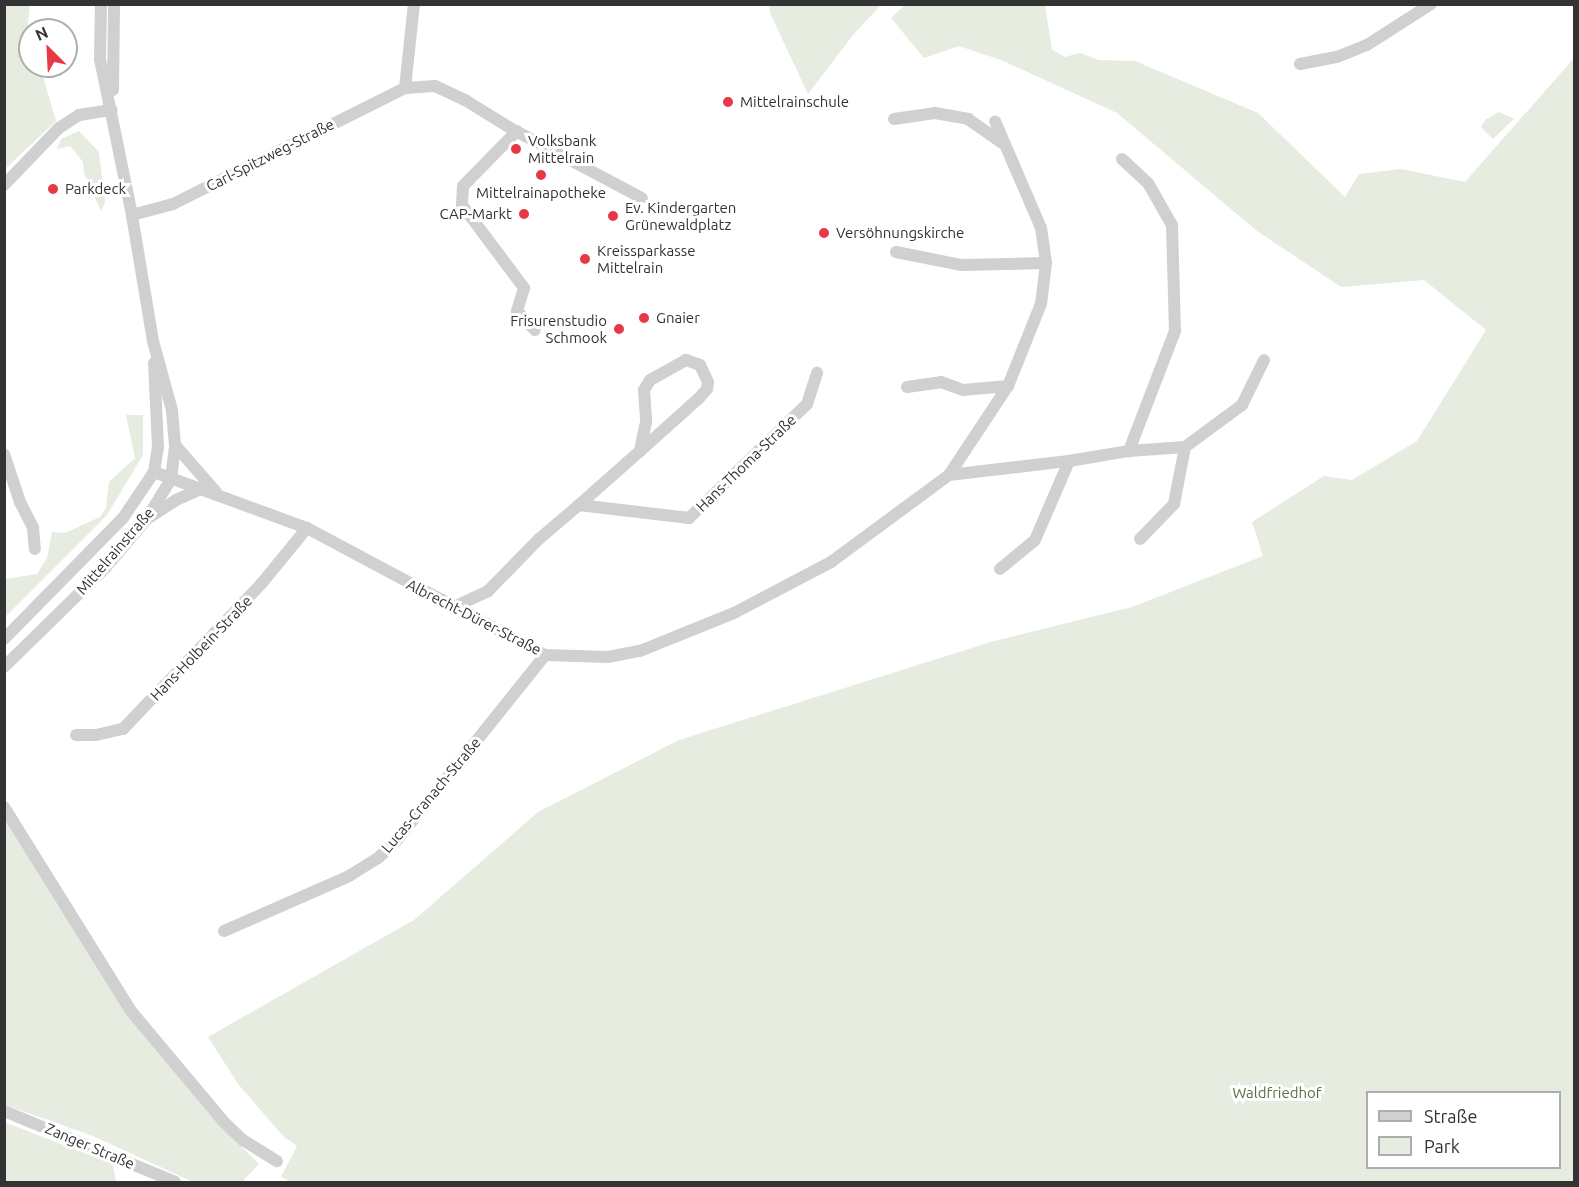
<!DOCTYPE html>
<html>
<head>
<meta charset="utf-8">
<style>
	body { margin:0 }
	#map { position:relative; width:1579px; height:1187px; overflow:hidden; background:#fff; font-family:Ubuntu,sans-serif }
	div>[style] { position:absolute }
	.green>* { inset:0; background:#e6ecdf }
	.minor>* { height:12px; margin:-6px; padding:0 6px; transform-origin:6px; border-radius:6px; background:#d0d0d0 }
	.dots>* { width:16px; height:16px; translate:-50% -50%; box-sizing:border-box; border:3px solid #fff; border-radius:50% }
	span { translate:-50% -50%; white-space:nowrap; text-align:center; line-height:1.15; -webkit-text-stroke:6px #fff; paint-order:stroke }
	.poi-label { font-size:15px; color:#333 }
	.left { translate:0 -50%; text-align:left }
	.right { translate:-100% -50%; text-align:right }
	.street-label { font-size:15px; color:#333 }
	.park-label { font-size:15px; color:#56703f }
	.frame { position:absolute; inset:0; border:6px solid #333; pointer-events:none }
	.legend { position:absolute; left:1366px; top:1091px; width:195px; height:78px; box-sizing:border-box; background:#fff; border:2px solid #adadad; margin:0; padding:8px 10px; list-style:none; font-size:18px; color:#333 }
	.legend li { display:flex; align-items:center; gap:12px; height:30px }
	.legend b { width:30px; border:2px solid #adadad }
	.north { position:absolute; left:18px; top:18px; width:60px; height:60px; box-sizing:border-box; background:#fff; border:2px solid #adadad; border-radius:50%; rotate:336deg; font-size:16px; font-weight:700; line-height:24px; text-align:center; color:#333 }
	.north::after { content:''; display:block; margin:auto; width:21px; height:27px; background:#e63946; clip-path:polygon(50% 0,100% 100%,50% 72%,0 100%) }
</style>
</head>
<body>
<div id="map">
	<div class="green">
		<i style="clip-path:polygon(5px 4px,30px 5px,28px 21px,30px 66px,40px 66px,56px 121px,5px 169px)"></i>
		<i style="clip-path:polygon(evenodd,906px 4px,1045px 5px,1052px 50px,1065px 57px,1080px 53px,1099px 60px,1135px 61px,1258px 113px,1345px 197px,1359px 174px,1401px 169px,1465px 182px,1574px 58px,1574px 1182px,292px 1182px,281px 1177px,297px 1146px,283px 1136px,238px 1084px,208px 1037px,414px 920px,538px 812px,679px 740px,994px 641px,1132px 607px,1263px 556px,1252px 522px,1324px 476px,1352px 480px,1417px 441px,1486px 330px,1424px 280px,1341px 287px,1257px 231px,1117px 113px,1001px 60px,959px 46px,924px 58px,891px 18px,906px 4px,1368px 1092px,1560px 1092px,1560px 1168px,1368px 1168px,1368px 1092px)"></i>
		<i style="clip-path:polygon(769px 5px,769px 4px,881px 5px,853px 35px,808px 94px,770px 13px)"></i>
		<i style="clip-path:polygon(1499px 112px,1514px 119px,1493px 139px,1481px 127px,1486px 119px)"></i>
		<i style="clip-path:polygon(79px 131px,99px 152px,105px 203px,101px 211px,84px 173px,83px 162px,70px 146px,57px 149px,61px 139px)"></i>
		<i style="clip-path:polygon(126px 415px,143px 415px,143px 455px,107px 515px,5px 617px,5px 579px,37px 574px,47px 558px,52px 532px,65px 533px,100px 517px,106px 508px,109px 482px,135px 458px)"></i>
		<i style="clip-path:polygon(4px 808px,168px 1062px,208px 1113px,259px 1164px,242px 1182px,193px 1182px,93px 1136px,5px 1105px)"></i>
		<i style="clip-path:polygon(4px 1122px,113px 1164px,116px 1182px,5px 1182px)"></i>
	</div>
	<div class="minor">
		<i style="left:1300px;top:64px;width:38px;rotate:-11deg"></i>
		<i style="left:1337px;top:57px;width:32px;rotate:-22deg"></i>
		<i style="left:1367px;top:45px;width:76px;rotate:-32.6deg"></i>
		<i style="left:405px;top:88px;width:30px;rotate:-4deg"></i>
		<i style="left:435px;top:86px;width:33px;rotate:25deg"></i>
		<i style="left:465px;top:100px;width:55px;rotate:31.7deg"></i>
		<i style="left:512px;top:129px;width:147px;rotate:28deg"></i>
		<i style="left:113px;top:90px;width:86px;rotate:-89.3deg"></i>
		<i style="left:894px;top:119px;width:41px;rotate:-8.3deg"></i>
		<i style="left:935px;top:113px;width:34px;rotate:10deg"></i>
		<i style="left:968px;top:119px;width:45px;rotate:35.1deg"></i>
		<i style="left:517px;top:131px;width:77px;rotate:134.5deg"></i>
		<i style="left:463px;top:186px;width:19px;rotate:93deg"></i>
		<i style="left:462px;top:205px;width:104px;rotate:53.2deg"></i>
		<i style="left:524px;top:288px;width:24px;rotate:107deg"></i>
		<i style="left:517px;top:311px;width:26px;rotate:47deg"></i>
		<i style="left:1122px;top:159px;width:35px;rotate:43deg"></i>
		<i style="left:1148px;top:183px;width:48px;rotate:60.3deg"></i>
		<i style="left:1172px;top:225px;width:106px;rotate:88.4deg"></i>
		<i style="left:1175px;top:331px;width:129px;rotate:111deg"></i>
		<i style="left:4px;top:185px;width:79px;rotate:-46deg"></i>
		<i style="left:59px;top:128px;width:24px;rotate:-33deg"></i>
		<i style="left:79px;top:115px;width:33px;rotate:-9deg"></i>
		<i style="left:132px;top:215px;width:42px;rotate:-15deg"></i>
		<i style="left:173px;top:204px;width:259px;rotate:-26.6deg"></i>
		<i style="left:405px;top:88px;width:84px;rotate:-83.9deg"></i>
		<i style="left:896px;top:252px;width:66px;rotate:11.3deg"></i>
		<i style="left:961px;top:265px;width:85px;rotate:-1.3deg"></i>
		<i style="left:907px;top:387px;width:34px;rotate:-8deg"></i>
		<i style="left:941px;top:382px;width:23px;rotate:20deg"></i>
		<i style="left:963px;top:390px;width:45px;rotate:-5.1deg"></i>
		<i style="left:175px;top:445px;width:62px;rotate:48.9deg"></i>
		<i style="left:4px;top:454px;width:51px;rotate:71.6deg"></i>
		<i style="left:20px;top:502px;width:29px;rotate:63deg"></i>
		<i style="left:33px;top:528px;width:21px;rotate:85deg"></i>
		<i style="left:154px;top:472px;width:163px;rotate:20.1deg"></i>
		<i style="left:307px;top:528px;width:270px;rotate:28.1deg"></i>
		<i style="left:545px;top:655px;width:63px;rotate:1.8deg"></i>
		<i style="left:608px;top:657px;width:33px;rotate:-11deg"></i>
		<i style="left:640px;top:651px;width:101px;rotate:-22deg"></i>
		<i style="left:734px;top:613px;width:110px;rotate:-27.7deg"></i>
		<i style="left:831px;top:562px;width:147px;rotate:-36.4deg"></i>
		<i style="left:949px;top:475px;width:107px;rotate:-56.5deg"></i>
		<i style="left:1008px;top:386px;width:88px;rotate:-68.1deg"></i>
		<i style="left:1041px;top:304px;width:41px;rotate:-83deg"></i>
		<i style="left:1046px;top:263px;width:35px;rotate:-98deg"></i>
		<i style="left:1041px;top:228px;width:116px;rotate:-113.3deg"></i>
		<i style="left:949px;top:475px;width:121px;rotate:-6.7deg"></i>
		<i style="left:1069px;top:461px;width:61px;rotate:-9.5deg"></i>
		<i style="left:1129px;top:451px;width:56px;rotate:-4.1deg"></i>
		<i style="left:1185px;top:447px;width:71px;rotate:-36.4deg"></i>
		<i style="left:1242px;top:405px;width:50px;rotate:-63.9deg"></i>
		<i style="left:579px;top:505px;width:111px;rotate:6.7deg"></i>
		<i style="left:689px;top:518px;width:164px;rotate:-44deg"></i>
		<i style="left:807px;top:404px;width:33px;rotate:-72deg"></i>
		<i style="left:150px;top:517px;width:31px;rotate:-33deg"></i>
		<i style="left:176px;top:500px;width:27px;rotate:-24deg"></i>
		<i style="left:1140px;top:539px;width:49px;rotate:-45.8deg"></i>
		<i style="left:1174px;top:504px;width:58px;rotate:-79.1deg"></i>
		<i style="left:1000px;top:569px;width:45px;rotate:-39.6deg"></i>
		<i style="left:1035px;top:540px;width:86px;rotate:-66.7deg"></i>
		<i style="left:454px;top:607px;width:38px;rotate:-25deg"></i>
		<i style="left:488px;top:591px;width:73px;rotate:-45.6deg"></i>
		<i style="left:539px;top:539px;width:52px;rotate:-40.4deg"></i>
		<i style="left:579px;top:505px;width:81px;rotate:-41.5deg"></i>
		<i style="left:640px;top:451px;width:79px;rotate:-41.9deg"></i>
		<i style="left:699px;top:398px;width:12px;rotate:-48deg"></i>
		<i style="left:707px;top:389px;width:7px;rotate:-82deg"></i>
		<i style="left:708px;top:382px;width:19px;rotate:-115deg"></i>
		<i style="left:700px;top:365px;width:15px;rotate:-160deg"></i>
		<i style="left:686px;top:360px;width:41px;rotate:150.9deg"></i>
		<i style="left:650px;top:380px;width:12px;rotate:121deg"></i>
		<i style="left:644px;top:390px;width:32px;rotate:86deg"></i>
		<i style="left:646px;top:422px;width:30px;rotate:102deg"></i>
		<i style="left:4px;top:639px;width:170px;rotate:-45.5deg"></i>
		<i style="left:123px;top:518px;width:55px;rotate:-56deg"></i>
		<i style="left:154px;top:472px;width:25px;rotate:-81deg"></i>
		<i style="left:158px;top:447px;width:84px;rotate:-92.7deg"></i>
		<i style="left:4px;top:667px;width:141px;rotate:-44.4deg"></i>
		<i style="left:105px;top:568px;width:63px;rotate:-49.5deg"></i>
		<i style="left:146px;top:520px;width:48px;rotate:-58.6deg"></i>
		<i style="left:171px;top:479px;width:34px;rotate:-83deg"></i>
		<i style="left:175px;top:445px;width:35px;rotate:-95deg"></i>
		<i style="left:172px;top:410px;width:72px;rotate:-105.4deg"></i>
		<i style="left:153px;top:341px;width:128px;rotate:-99.5deg"></i>
		<i style="left:132px;top:215px;width:159px;rotate:-101.6deg"></i>
		<i style="left:100px;top:59px;width:55px;rotate:-89deg"></i>
		<i style="left:76px;top:735px;width:20px"></i>
		<i style="left:96px;top:735px;width:28px;rotate:-13deg"></i>
		<i style="left:123px;top:729px;width:202px;rotate:-46.4deg"></i>
		<i style="left:262px;top:583px;width:71px;rotate:-50.7deg"></i>
		<i style="left:4px;top:807px;width:240px;rotate:58.1deg"></i>
		<i style="left:131px;top:1011px;width:143px;rotate:50.1deg"></i>
		<i style="left:223px;top:1121px;width:28px;rotate:44deg"></i>
		<i style="left:243px;top:1140px;width:40px;rotate:32deg"></i>
		<i style="left:224px;top:931px;width:137px;rotate:-23.7deg"></i>
		<i style="left:349px;top:876px;width:34px;rotate:-32deg"></i>
		<i style="left:378px;top:858px;width:26px;rotate:-43deg"></i>
		<i style="left:397px;top:840px;width:237px;rotate:-51.3deg"></i>
		<i style="left:4px;top:1111px;width:185px;rotate:22.5deg"></i>
	</div>
	<div class="dots">
		<i style="left:728px;top:102px;background:#e63946"></i>
		<i style="left:516px;top:149px;background:#e63946"></i>
		<i style="left:541px;top:175px;background:#e63946"></i>
		<i style="left:53px;top:189px;background:#e63946"></i>
		<i style="left:524px;top:214px;background:#e63946"></i>
		<i style="left:613px;top:216px;background:#e63946"></i>
		<i style="left:824px;top:233px;background:#e63946"></i>
		<i style="left:585px;top:259px;background:#e63946"></i>
		<i style="left:644px;top:318px;background:#e63946"></i>
		<i style="left:619px;top:329px;background:#e63946"></i>
	</div>
	<div class="poi-label">
		<span class="left" style="left:740px;top:102px">Mittelrainschule</span>
		<span class="left" style="left:528px;top:149px">Volksbank<br>Mittelrain</span>
		<span class="left" style="left:65px;top:189px">Parkdeck</span>
		<span style="left:541px;top:193px">Mittelrainapotheke</span>
		<span class="left" style="left:625px;top:216px">Ev. Kindergarten<br>Grünewaldplatz</span>
		<span class="right" style="left:512px;top:214px">CAP-Markt</span>
		<span class="left" style="left:836px;top:233px">Versöhnungskirche</span>
		<span class="left" style="left:597px;top:259px">Kreissparkasse<br>Mittelrain</span>
		<span class="left" style="left:656px;top:318px">Gnaier</span>
		<span class="right" style="left:607px;top:329px">Frisurenstudio<br>Schmook</span>
	</div>
	<div class="street-label">
		<span style="left:270px;top:155px;rotate:-27deg">Carl-Spitzweg-Straße</span>
		<span style="left:746px;top:463px;rotate:-44deg">Hans-Thoma-Straße</span>
		<span style="left:115px;top:551px;rotate:-49deg">Mittelrainstraße</span>
		<span style="left:474px;top:617px;rotate:27deg">Albrecht-Dürer-Straße</span>
		<span style="left:201px;top:648px;rotate:-46deg">Hans-Holbein-Straße</span>
		<span style="left:431px;top:795px;rotate:-50deg">Lucas-Cranach-Straße</span>
		<span style="left:90px;top:1146px;rotate:23deg">Zanger Straße</span>
	</div>
	<div class="park-label">
		<span style="left:1277px;top:1093px">Waldfriedhof</span>
	</div>
	<div class="frame"></div>
	<ul class="legend">
	<li><b style="height:8px;background:#d0d0d0"></b>Straße</li>
	<li><b style="height:16px;background:#e6ecdf"></b>Park</li>
	</ul>
	<div class="north">N</div>
</div>
</body>
</html>
